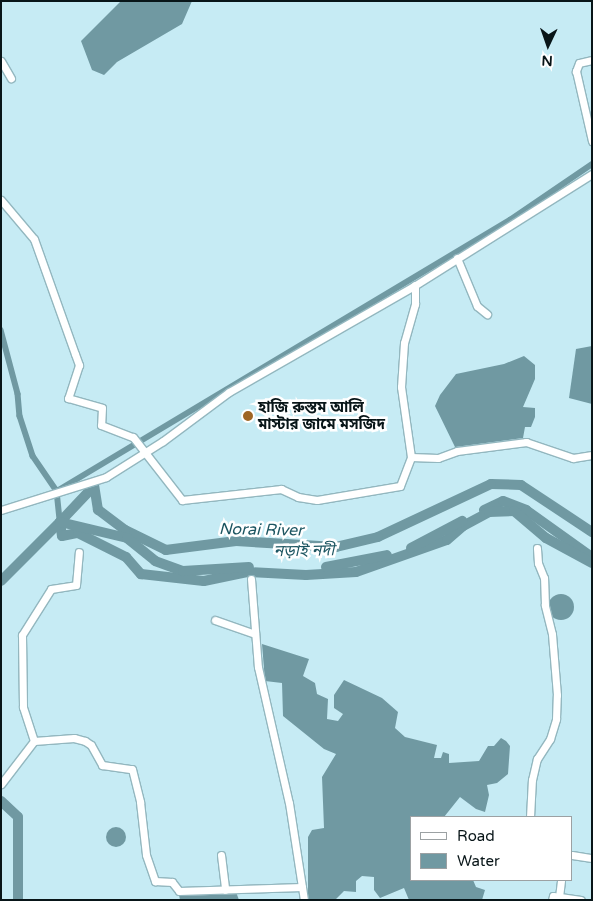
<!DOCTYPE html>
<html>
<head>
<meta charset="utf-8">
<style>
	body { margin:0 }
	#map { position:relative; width:593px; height:901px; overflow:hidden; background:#c6ebf4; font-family:"Varela Round","Noto Sans Bengali",sans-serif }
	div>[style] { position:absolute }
	.water>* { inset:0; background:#7099a2 }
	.round { border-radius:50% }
	.canal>* { height:5.5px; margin:-2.75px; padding:0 2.75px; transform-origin:2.75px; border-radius:2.75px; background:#7099a2 }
	.river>* { height:10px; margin:-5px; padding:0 5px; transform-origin:5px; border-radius:5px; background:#7099a2 }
	.roads { filter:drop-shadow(1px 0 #93b7bf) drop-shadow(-1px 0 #93b7bf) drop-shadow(0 1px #93b7bf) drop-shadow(0 -1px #93b7bf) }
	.minor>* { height:7px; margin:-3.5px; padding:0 3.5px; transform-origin:3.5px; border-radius:3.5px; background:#fff }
	.dots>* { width:14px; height:14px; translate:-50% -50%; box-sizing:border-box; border:2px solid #fff; border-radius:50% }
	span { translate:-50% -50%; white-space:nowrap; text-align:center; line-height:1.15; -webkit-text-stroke:5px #fff; paint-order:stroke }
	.poi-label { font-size:15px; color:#081518; font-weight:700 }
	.left { translate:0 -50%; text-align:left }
	.water-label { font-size:16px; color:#1c5561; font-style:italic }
	.frame { position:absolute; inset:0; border:2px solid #081518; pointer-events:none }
	.legend { position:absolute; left:410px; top:816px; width:162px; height:65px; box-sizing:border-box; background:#fff; border:1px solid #9ca1a3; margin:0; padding:6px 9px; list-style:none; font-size:15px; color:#081518 }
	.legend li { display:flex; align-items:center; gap:10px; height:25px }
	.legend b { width:25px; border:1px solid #9ca1a3 }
	.north { position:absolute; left:523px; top:20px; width:50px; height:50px; -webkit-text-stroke:4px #fff; paint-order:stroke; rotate:183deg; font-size:14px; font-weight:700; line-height:20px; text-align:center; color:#081518 }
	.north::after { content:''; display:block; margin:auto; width:18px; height:22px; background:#081518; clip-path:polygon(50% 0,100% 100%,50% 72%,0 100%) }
</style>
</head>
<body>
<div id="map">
	<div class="water">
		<i style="clip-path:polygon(121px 1px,192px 1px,182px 24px,117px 62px,104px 75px,92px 70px,81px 41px)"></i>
		<i style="clip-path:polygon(592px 346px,592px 404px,569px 398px,576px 349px)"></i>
		<i style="clip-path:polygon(524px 356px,535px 365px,535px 379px,523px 407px,535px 408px,535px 417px,531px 427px,525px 427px,523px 438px,455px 447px,435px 406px,440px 395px,456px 374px,504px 364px)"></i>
		<i class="round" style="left:548px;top:594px;width:26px;height:26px"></i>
		<i style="clip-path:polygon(262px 644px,309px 659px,303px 676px,315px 683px,317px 694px,328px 699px,327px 719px,338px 721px,343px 714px,334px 708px,334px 695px,344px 680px,382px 698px,398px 712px,395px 728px,405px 737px,437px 745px,434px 758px,441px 758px,443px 752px,449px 754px,449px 763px,479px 761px,488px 746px,494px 746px,501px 738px,506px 741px,510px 746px,508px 774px,497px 783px,487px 785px,489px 795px,485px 812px,476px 809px,460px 797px,444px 817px,412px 817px,412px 880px,473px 880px,476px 887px,485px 890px,482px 900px,409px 900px,404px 888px,380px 898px,374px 890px,374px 877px,362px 876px,356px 881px,356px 892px,344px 891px,335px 900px,308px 900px,308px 837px,312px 830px,324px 828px,322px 777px,336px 754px,324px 749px,283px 716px,282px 683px,265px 681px)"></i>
		<i class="round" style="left:106px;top:827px;width:20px;height:20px"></i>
		<i style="clip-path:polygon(206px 890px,236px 892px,239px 900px,180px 900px,179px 895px)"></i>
	</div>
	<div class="canal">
		<i style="left:1px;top:330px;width:66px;rotate:75.1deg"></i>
		<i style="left:18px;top:394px;width:22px;rotate:85deg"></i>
		<i style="left:20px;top:416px;width:42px;rotate:72deg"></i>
		<i style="left:33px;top:456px;width:42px;rotate:55.6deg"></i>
		<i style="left:57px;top:491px;width:31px;rotate:84deg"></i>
		<i style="left:57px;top:491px;width:528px;rotate:-30.89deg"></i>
		<i style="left:510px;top:220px;width:99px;rotate:-34.3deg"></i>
	</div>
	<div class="river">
		<i style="left:484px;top:510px;width:21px;rotate:-25deg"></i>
		<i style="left:503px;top:501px;width:25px;rotate:21deg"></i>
		<i style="left:526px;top:510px;width:77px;rotate:35.5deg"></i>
		<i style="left:592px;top:532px;width:85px;rotate:-146.5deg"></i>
		<i style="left:521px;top:485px;width:30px;rotate:-178deg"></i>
		<i style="left:491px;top:484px;width:125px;rotate:154.9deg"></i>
		<i style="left:378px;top:537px;width:43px;rotate:166.6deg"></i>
		<i style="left:336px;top:547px;width:100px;rotate:-176.6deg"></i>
		<i style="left:236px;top:541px;width:71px;rotate:172.7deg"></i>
		<i style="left:166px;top:550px;width:46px;rotate:-154deg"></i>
		<i style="left:125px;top:530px;width:34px;rotate:-143deg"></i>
		<i style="left:98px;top:510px;width:24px;rotate:-99deg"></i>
		<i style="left:94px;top:486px;width:50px;rotate:133.4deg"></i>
		<i style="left:60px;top:522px;width:14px;rotate:82deg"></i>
		<i style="left:62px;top:536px;width:16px;rotate:-11deg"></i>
		<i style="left:78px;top:533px;width:54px;rotate:26.6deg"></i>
		<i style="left:126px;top:557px;width:23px;rotate:49deg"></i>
		<i style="left:141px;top:574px;width:63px;rotate:6.3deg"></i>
		<i style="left:204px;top:581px;width:44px;rotate:-11.8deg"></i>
		<i style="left:247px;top:572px;width:59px;rotate:2.9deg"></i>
		<i style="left:306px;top:575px;width:50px;rotate:-3.4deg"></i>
		<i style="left:356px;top:572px;width:96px;rotate:-19.4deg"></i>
		<i style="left:447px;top:540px;width:21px;rotate:-41deg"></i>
		<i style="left:463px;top:526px;width:30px;rotate:-28deg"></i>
		<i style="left:489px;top:512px;width:25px;rotate:-2deg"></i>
		<i style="left:514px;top:511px;width:42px;rotate:40.2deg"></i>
		<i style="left:546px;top:538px;width:52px;rotate:28.5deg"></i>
		<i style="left:411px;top:548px;width:58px;rotate:-27.9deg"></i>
		<i style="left:326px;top:567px;width:62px;rotate:-11.1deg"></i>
		<i style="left:1px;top:581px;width:83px;rotate:-45deg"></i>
		<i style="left:60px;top:522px;width:69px;rotate:13.4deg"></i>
		<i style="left:127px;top:538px;width:36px;rotate:39deg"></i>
		<i style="left:155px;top:561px;width:30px;rotate:20deg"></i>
		<i style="left:183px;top:571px;width:66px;rotate:-3.5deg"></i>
		<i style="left:1px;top:801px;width:23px;rotate:43deg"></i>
		<i style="left:18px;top:817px;width:83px;rotate:90deg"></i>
	</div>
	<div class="roads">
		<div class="minor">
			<i style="left:592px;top:60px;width:13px;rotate:167deg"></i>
			<i style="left:579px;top:63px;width:9px;rotate:111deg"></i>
			<i style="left:576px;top:71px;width:72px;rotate:77.1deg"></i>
			<i style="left:1px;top:61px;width:20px;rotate:60deg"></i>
			<i style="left:1px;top:200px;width:51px;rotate:49.8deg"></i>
			<i style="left:34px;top:239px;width:122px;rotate:70.4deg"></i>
			<i style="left:75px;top:354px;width:12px;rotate:70deg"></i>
			<i style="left:79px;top:365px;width:35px;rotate:108deg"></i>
			<i style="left:68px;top:398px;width:35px;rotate:16deg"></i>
			<i style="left:102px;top:408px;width:17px;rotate:93deg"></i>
			<i style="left:101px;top:425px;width:34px;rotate:21deg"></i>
			<i style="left:133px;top:437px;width:80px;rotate:52.1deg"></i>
			<i style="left:182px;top:500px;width:100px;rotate:-6.3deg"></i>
			<i style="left:281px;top:489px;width:19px;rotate:25deg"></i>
			<i style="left:298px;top:497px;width:19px;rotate:9deg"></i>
			<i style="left:317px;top:500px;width:84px;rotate:-9.6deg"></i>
			<i style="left:400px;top:486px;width:31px;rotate:-69deg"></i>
			<i style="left:411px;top:457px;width:27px;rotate:2deg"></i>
			<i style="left:438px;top:458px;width:20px;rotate:-20deg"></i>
			<i style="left:457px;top:451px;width:70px;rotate:-7.4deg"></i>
			<i style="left:526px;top:442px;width:50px;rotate:18.8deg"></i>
			<i style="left:573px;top:458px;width:19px;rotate:-9deg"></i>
			<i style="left:457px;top:258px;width:52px;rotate:67.4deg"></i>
			<i style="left:477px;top:306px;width:13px;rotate:39deg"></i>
			<i style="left:411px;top:457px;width:71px;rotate:-98.1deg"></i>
			<i style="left:401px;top:387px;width:44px;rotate:-86.1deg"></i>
			<i style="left:404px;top:343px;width:41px;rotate:-74.2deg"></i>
			<i style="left:415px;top:304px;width:19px;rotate:-90deg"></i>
			<i style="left:1px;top:510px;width:110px;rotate:-17.4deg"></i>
			<i style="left:106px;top:477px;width:67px;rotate:-32.3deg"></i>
			<i style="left:163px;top:441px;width:82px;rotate:-36.6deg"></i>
			<i style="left:229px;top:392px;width:213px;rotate:-29.8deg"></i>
			<i style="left:414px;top:286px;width:210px;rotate:-32.2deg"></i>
			<i style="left:251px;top:579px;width:88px;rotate:85.5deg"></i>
			<i style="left:258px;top:667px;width:139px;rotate:77.2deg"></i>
			<i style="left:289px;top:803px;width:98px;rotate:81.2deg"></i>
			<i style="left:215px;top:620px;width:42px;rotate:19.3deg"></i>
			<i style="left:34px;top:741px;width:40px;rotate:-4.3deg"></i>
			<i style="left:74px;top:738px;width:11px;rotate:15deg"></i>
			<i style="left:85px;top:741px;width:7px;rotate:34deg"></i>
			<i style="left:91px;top:745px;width:23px;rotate:61deg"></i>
			<i style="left:102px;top:765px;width:30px;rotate:8deg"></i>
			<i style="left:132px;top:769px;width:34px;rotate:76deg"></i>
			<i style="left:140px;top:802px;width:53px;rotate:83.5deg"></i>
			<i style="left:146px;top:855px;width:28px;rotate:71deg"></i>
			<i style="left:155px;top:881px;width:17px;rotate:3deg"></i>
			<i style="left:172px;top:882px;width:11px;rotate:52deg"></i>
			<i style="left:179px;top:891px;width:123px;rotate:-1.9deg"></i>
			<i style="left:1px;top:784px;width:54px;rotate:-52.5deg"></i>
			<i style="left:34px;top:741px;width:36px;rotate:-108deg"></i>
			<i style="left:23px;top:707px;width:72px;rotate:-90.8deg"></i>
			<i style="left:22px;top:635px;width:54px;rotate:-57.8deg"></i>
			<i style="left:51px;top:589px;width:25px;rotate:-9deg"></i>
			<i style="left:76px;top:585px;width:33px;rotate:-85deg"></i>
			<i style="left:530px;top:817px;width:37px;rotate:-87deg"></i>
			<i style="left:532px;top:780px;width:22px;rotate:-77deg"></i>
			<i style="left:537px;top:759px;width:24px;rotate:-57deg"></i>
			<i style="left:550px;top:739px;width:21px;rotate:-73deg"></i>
			<i style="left:556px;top:719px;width:24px;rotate:-88deg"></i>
			<i style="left:557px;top:695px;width:61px;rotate:-94.7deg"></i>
			<i style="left:552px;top:634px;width:30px;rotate:-104deg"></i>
			<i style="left:545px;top:605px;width:27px;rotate:-92deg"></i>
			<i style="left:544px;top:578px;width:16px;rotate:-112deg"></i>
			<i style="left:538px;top:563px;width:15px;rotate:-94deg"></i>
			<i style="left:221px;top:855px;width:35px;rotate:83deg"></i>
			<i style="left:572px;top:855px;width:20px;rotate:9deg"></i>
			<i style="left:559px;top:897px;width:17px;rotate:-83deg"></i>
			<i style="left:552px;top:900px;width:4px;rotate:-76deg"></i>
			<i style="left:553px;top:896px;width:28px;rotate:8deg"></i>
		</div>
	</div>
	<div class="dots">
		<i style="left:248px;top:416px;background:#9e6523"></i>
	</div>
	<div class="poi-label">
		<span class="left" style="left:258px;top:416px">হাজি রুস্তম আলি<br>মাস্টার জামে মসজিদ</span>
	</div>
	<div class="water-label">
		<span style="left:261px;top:530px;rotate:1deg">Norai River</span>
		<span style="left:304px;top:551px;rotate:-1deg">নড়াই নদী</span>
	</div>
	<div class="frame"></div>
	<ul class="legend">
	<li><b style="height:6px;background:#fff"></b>Road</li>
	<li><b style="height:14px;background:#7099a2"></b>Water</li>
	</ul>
	<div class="north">N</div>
</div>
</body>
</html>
